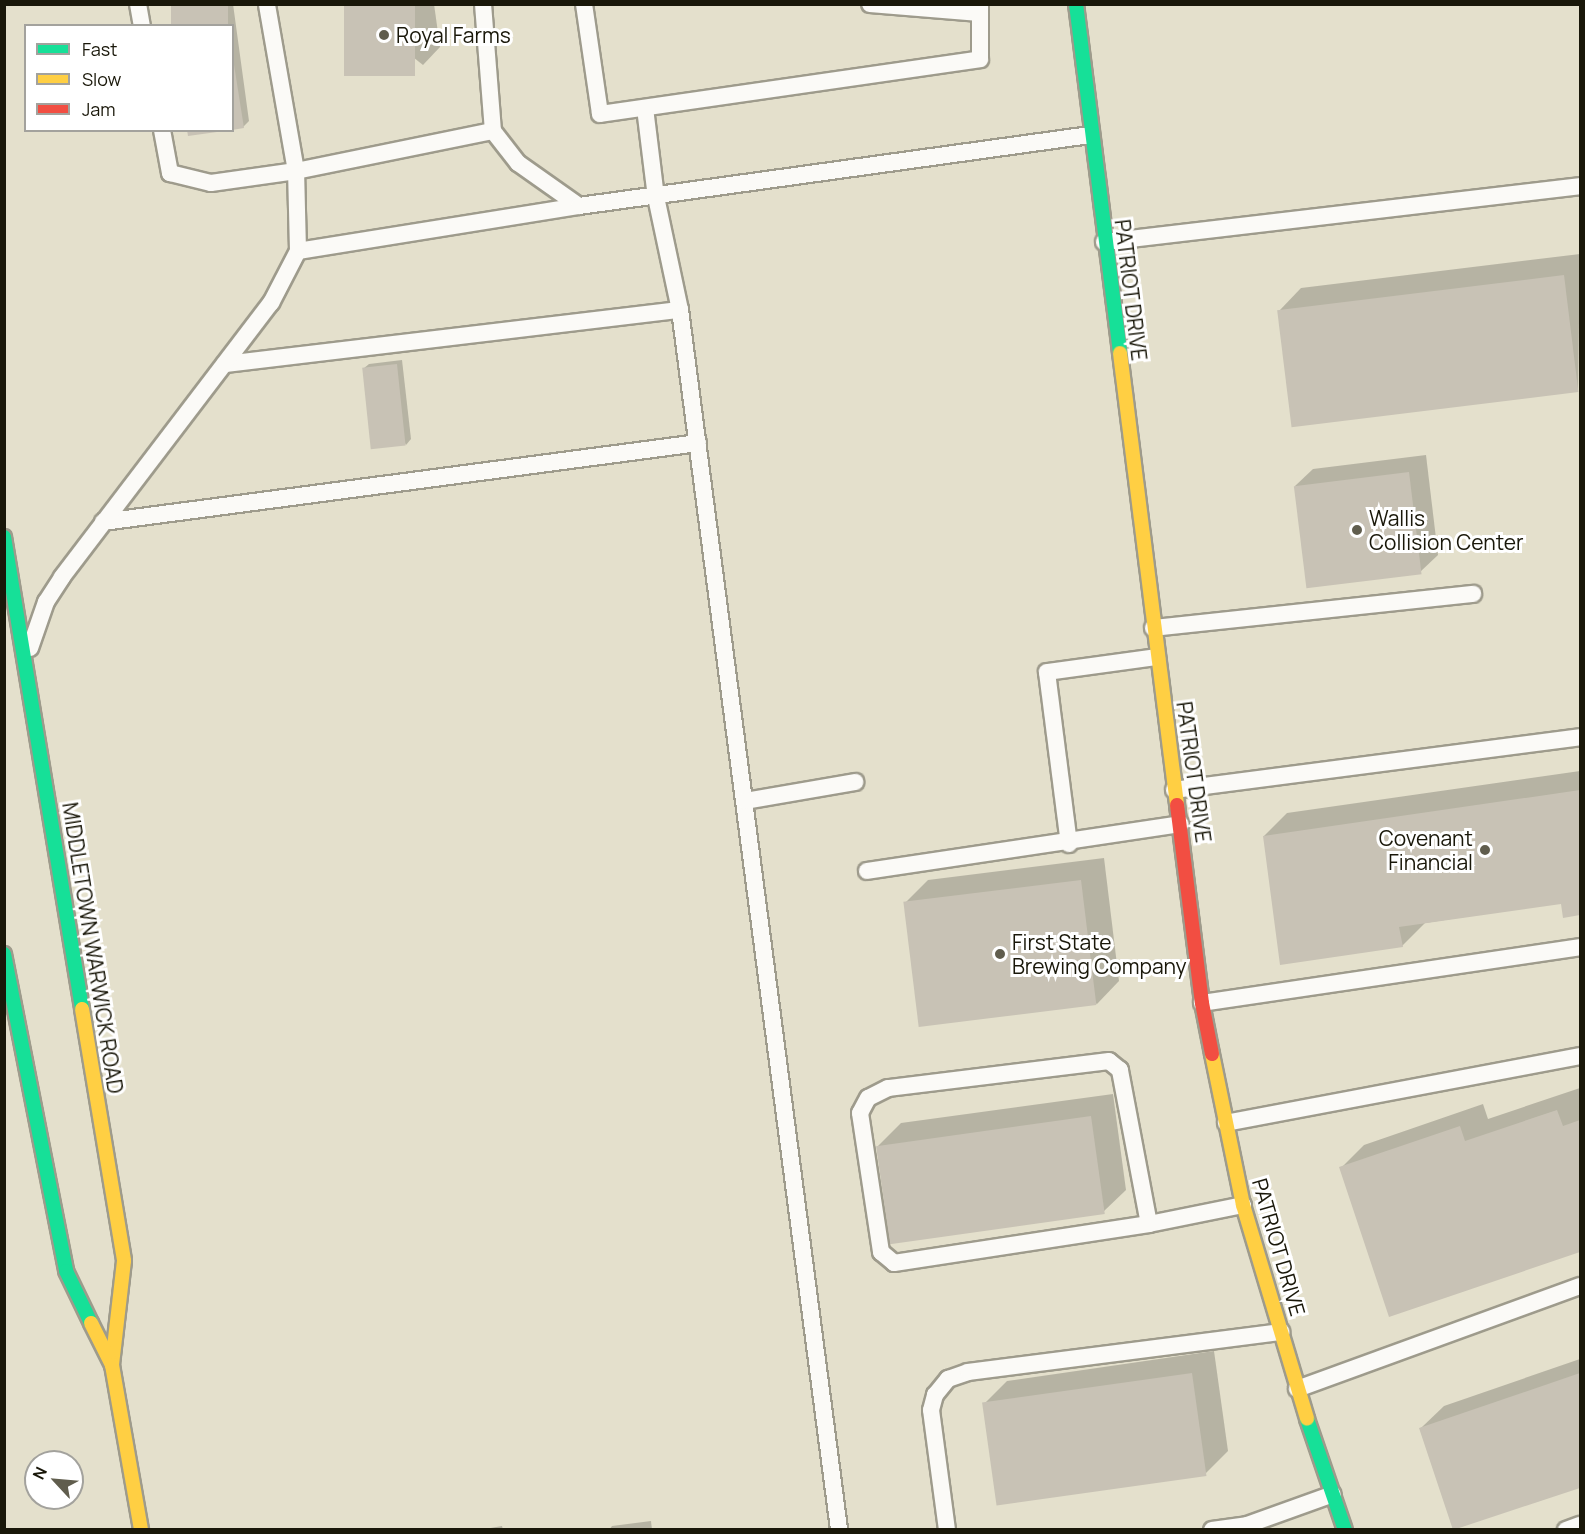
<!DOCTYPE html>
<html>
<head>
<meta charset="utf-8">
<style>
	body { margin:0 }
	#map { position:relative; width:1585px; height:1534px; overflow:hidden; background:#e4e0cc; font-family:Manrope,sans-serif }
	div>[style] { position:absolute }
	.shadow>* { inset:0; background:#0003 }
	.building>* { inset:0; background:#c8c2b5; transform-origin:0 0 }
	.roads { filter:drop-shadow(2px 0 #9e9b8c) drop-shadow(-2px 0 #9e9b8c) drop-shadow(0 2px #9e9b8c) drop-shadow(0 -2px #9e9b8c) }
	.lane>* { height:16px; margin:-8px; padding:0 8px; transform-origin:8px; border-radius:8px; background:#fbfaf7 }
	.fast>* { height:14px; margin:-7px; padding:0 7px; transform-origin:7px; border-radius:7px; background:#16e098 }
	.slow>* { height:14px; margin:-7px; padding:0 7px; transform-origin:7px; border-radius:7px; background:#ffcf43 }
	.jam>* { height:14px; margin:-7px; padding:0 7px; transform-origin:7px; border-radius:7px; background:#f24e42 }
	.dots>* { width:16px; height:16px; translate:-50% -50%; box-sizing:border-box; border:3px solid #fff; border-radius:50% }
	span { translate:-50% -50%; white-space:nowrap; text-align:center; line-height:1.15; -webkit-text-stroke:6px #fff; paint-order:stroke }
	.poi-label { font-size:21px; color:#191709 }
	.left { translate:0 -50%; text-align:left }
	.right { translate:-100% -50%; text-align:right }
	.street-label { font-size:21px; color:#191709 }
	.frame { position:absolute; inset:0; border:6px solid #191709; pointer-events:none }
	.legend { position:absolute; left:24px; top:24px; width:210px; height:108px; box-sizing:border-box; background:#fff; border:2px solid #a3a29d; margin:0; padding:8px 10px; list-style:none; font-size:18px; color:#191709 }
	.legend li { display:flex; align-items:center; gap:12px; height:30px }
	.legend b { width:30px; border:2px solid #a3a29d }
	.north { position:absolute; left:24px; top:1450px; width:60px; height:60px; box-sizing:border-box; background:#fff; border:2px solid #a3a29d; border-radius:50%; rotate:296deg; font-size:16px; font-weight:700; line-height:24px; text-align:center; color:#191709 }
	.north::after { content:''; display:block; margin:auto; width:21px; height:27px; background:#605d4d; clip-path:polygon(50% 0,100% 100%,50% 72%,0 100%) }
</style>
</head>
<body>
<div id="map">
	<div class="shadow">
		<i style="clip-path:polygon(172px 4px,233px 4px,249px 121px,243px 127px,232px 128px,232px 26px,175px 26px)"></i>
		<i style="clip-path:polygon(346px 4px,434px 4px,440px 47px,423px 65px)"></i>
		<i style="clip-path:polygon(1580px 254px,1578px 391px,1279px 311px,1301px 288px)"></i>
		<i style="clip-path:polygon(402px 360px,411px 439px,406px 445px,363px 369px,369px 364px)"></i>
		<i style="clip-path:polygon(1426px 455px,1438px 555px,1420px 572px,1295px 486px,1313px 469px)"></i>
		<i style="clip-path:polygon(1580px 771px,1580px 914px,1565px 916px,1562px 902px,1425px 923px,1402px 946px,1264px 836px,1287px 813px)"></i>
		<i style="clip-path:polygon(1104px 858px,1119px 981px,1097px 1004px,905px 903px,928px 880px)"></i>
		<i style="clip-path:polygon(1580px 1088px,1580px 1250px,1390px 1315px,1341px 1168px,1364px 1145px,1483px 1104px,1488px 1119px)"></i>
		<i style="clip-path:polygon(1113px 1094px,1126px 1190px,1103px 1212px,878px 1146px,901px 1123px)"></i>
		<i style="clip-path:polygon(1214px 1351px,1228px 1451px,1205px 1474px,984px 1404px,1007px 1381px)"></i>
		<i style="clip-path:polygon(1580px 1359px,1580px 1486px,1454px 1529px,1421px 1428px,1444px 1406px)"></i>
		<i style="clip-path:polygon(651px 1521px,652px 1530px,609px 1530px,612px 1526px)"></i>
		<i style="clip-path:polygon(502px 1526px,503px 1530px,479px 1530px)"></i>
	</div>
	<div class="building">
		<i style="left:171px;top:4px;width:57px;height:22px"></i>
		<i style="left:344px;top:4px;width:71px;height:72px"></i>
		<i style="clip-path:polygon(232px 52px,244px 128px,232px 130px)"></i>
		<i style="clip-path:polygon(187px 130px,216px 130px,217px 132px,188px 136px)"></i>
		<i style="left:1564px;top:275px;width:118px;height:289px;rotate:83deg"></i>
		<i style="left:397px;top:364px;width:82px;height:35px;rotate:84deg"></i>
		<i style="left:1409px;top:472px;width:103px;height:116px;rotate:83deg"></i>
		<i style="clip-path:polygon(1580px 790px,1580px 915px,1563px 918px,1561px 904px,1399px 927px,1403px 947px,1280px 965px,1263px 836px)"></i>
		<i style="left:1081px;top:880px;width:126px;height:179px;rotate:83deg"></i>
		<i style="clip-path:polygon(1557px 1110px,1563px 1126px,1580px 1120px,1580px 1252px,1389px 1317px,1339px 1167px,1460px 1126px,1465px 1141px)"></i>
		<i style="left:1091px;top:1116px;width:99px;height:217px;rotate:82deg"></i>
		<i style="left:1192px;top:1373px;width:104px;height:212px;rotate:82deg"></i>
		<i style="clip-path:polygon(1580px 1373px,1580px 1488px,1453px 1530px,1419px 1428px)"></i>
	</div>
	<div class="roads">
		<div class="lane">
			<i style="left:138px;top:4px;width:22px;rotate:80deg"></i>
			<i style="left:483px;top:4px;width:127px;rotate:85.5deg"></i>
			<i style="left:493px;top:131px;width:41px;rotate:52deg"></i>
			<i style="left:518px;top:163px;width:75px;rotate:35.2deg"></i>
			<i style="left:584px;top:4px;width:111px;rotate:81.7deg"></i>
			<i style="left:600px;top:114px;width:384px;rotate:-8.2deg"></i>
			<i style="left:980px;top:59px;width:55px;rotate:-90deg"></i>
			<i style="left:870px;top:4px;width:110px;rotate:4.7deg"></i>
			<i style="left:645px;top:108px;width:90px;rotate:83deg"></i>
			<i style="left:656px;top:197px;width:116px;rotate:78deg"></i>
			<i style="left:680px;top:310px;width:1230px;rotate:82.57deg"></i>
			<i style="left:162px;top:130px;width:44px;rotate:79.5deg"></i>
			<i style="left:170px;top:173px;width:42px;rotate:13.7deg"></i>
			<i style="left:211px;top:183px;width:86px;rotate:-8deg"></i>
			<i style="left:296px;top:171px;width:201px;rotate:-11.5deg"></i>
			<i style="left:1104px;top:242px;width:479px;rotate:-6.7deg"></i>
			<i style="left:298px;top:251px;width:285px;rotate:-9.1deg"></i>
			<i style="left:579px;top:206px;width:516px;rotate:-7.91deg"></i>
			<i style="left:225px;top:364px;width:458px;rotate:-6.8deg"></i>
			<i style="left:103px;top:522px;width:600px;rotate:-7.56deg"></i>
			<i style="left:1153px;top:628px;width:322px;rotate:-6.1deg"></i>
			<i style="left:30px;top:648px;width:49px;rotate:-70.8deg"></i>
			<i style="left:46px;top:602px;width:30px;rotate:-57deg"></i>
			<i style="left:62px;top:577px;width:345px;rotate:-52.7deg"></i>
			<i style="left:271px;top:303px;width:59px;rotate:-62.6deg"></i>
			<i style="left:298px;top:251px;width:80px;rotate:-91.4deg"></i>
			<i style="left:296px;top:171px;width:169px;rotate:-99.9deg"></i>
			<i style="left:1174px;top:790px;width:409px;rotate:-7.4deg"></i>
			<i style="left:745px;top:801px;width:112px;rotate:-9.8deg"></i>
			<i style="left:1069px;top:844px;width:173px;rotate:-97.3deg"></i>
			<i style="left:1047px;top:672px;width:111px;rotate:-7.8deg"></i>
			<i style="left:867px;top:871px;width:317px;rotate:-8.5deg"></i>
			<i style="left:1202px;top:1003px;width:382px;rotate:-8.4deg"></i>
			<i style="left:1226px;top:1123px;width:360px;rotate:-10.7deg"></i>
			<i style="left:1149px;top:1224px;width:157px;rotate:-100.7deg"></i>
			<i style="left:1120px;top:1070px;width:14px;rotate:-141deg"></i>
			<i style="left:1109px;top:1061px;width:223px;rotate:173deg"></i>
			<i style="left:888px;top:1088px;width:22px;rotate:153deg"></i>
			<i style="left:868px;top:1098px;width:17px;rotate:118deg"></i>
			<i style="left:860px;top:1113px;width:141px;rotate:81.4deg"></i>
			<i style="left:881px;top:1252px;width:17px;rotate:40deg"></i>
			<i style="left:894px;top:1263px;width:258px;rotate:-8.7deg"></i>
			<i style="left:1149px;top:1224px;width:96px;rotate:-11.4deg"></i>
			<i style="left:1297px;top:1389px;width:301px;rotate:-20deg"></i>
			<i style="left:947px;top:1530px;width:121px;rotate:-97.6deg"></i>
			<i style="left:931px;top:1410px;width:16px;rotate:-75deg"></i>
			<i style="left:935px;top:1395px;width:21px;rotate:-51deg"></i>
			<i style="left:948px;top:1379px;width:21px;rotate:-19deg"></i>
			<i style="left:968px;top:1372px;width:316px;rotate:-7.3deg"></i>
			<i style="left:1212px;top:1530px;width:35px;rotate:-8deg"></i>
			<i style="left:1247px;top:1525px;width:91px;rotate:-19.8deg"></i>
			<i style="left:1566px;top:1530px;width:15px;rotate:-20deg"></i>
		</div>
		<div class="fast">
			<i style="left:1076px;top:4px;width:352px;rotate:82.8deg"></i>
			<i style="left:4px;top:537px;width:478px;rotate:80.6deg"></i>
			<i style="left:4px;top:954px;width:323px;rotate:78.9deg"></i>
			<i style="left:66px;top:1271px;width:58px;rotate:64.3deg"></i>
			<i style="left:1307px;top:1419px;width:117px;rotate:71.1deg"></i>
		</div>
		<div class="slow">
			<i style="left:1120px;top:353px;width:456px;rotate:82.8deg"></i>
			<i style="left:82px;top:1009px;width:255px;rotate:80.5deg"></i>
			<i style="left:124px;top:1261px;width:105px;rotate:96.6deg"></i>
			<i style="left:1212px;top:1054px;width:154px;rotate:78.4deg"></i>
			<i style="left:1243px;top:1205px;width:223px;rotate:73.3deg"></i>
			<i style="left:91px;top:1323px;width:47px;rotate:63.4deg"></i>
			<i style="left:112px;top:1365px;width:168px;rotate:80deg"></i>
		</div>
		<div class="jam">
			<i style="left:1177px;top:805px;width:200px;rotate:82.8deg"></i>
			<i style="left:1202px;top:1003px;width:52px;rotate:78.9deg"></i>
		</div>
	</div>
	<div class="dots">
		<i style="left:384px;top:35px;background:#605d4d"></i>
		<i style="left:1357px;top:530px;background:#605d4d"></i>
		<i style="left:1485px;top:850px;background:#605d4d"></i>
		<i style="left:1000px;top:954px;background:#605d4d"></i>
	</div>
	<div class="poi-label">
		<span class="left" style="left:396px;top:35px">Royal Farms</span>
		<span class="left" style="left:1369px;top:530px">Wallis<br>Collision Center</span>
		<span class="right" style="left:1473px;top:850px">Covenant<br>Financial</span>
		<span class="left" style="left:1012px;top:954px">First State<br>Brewing Company</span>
	</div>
	<div class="street-label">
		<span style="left:1131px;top:290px;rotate:83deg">PATRIOT DRIVE</span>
		<span style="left:1194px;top:772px;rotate:82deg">PATRIOT DRIVE</span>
		<span style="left:93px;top:948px;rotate:81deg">MIDDLETOWN WARWICK ROAD</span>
		<span style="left:1279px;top:1247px;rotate:74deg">PATRIOT DRIVE</span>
	</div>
	<div class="frame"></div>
	<ul class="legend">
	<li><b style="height:8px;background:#16e098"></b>Fast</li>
	<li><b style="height:8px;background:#ffcf43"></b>Slow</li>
	<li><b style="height:8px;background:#f24e42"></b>Jam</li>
	</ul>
	<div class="north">N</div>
</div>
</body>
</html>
